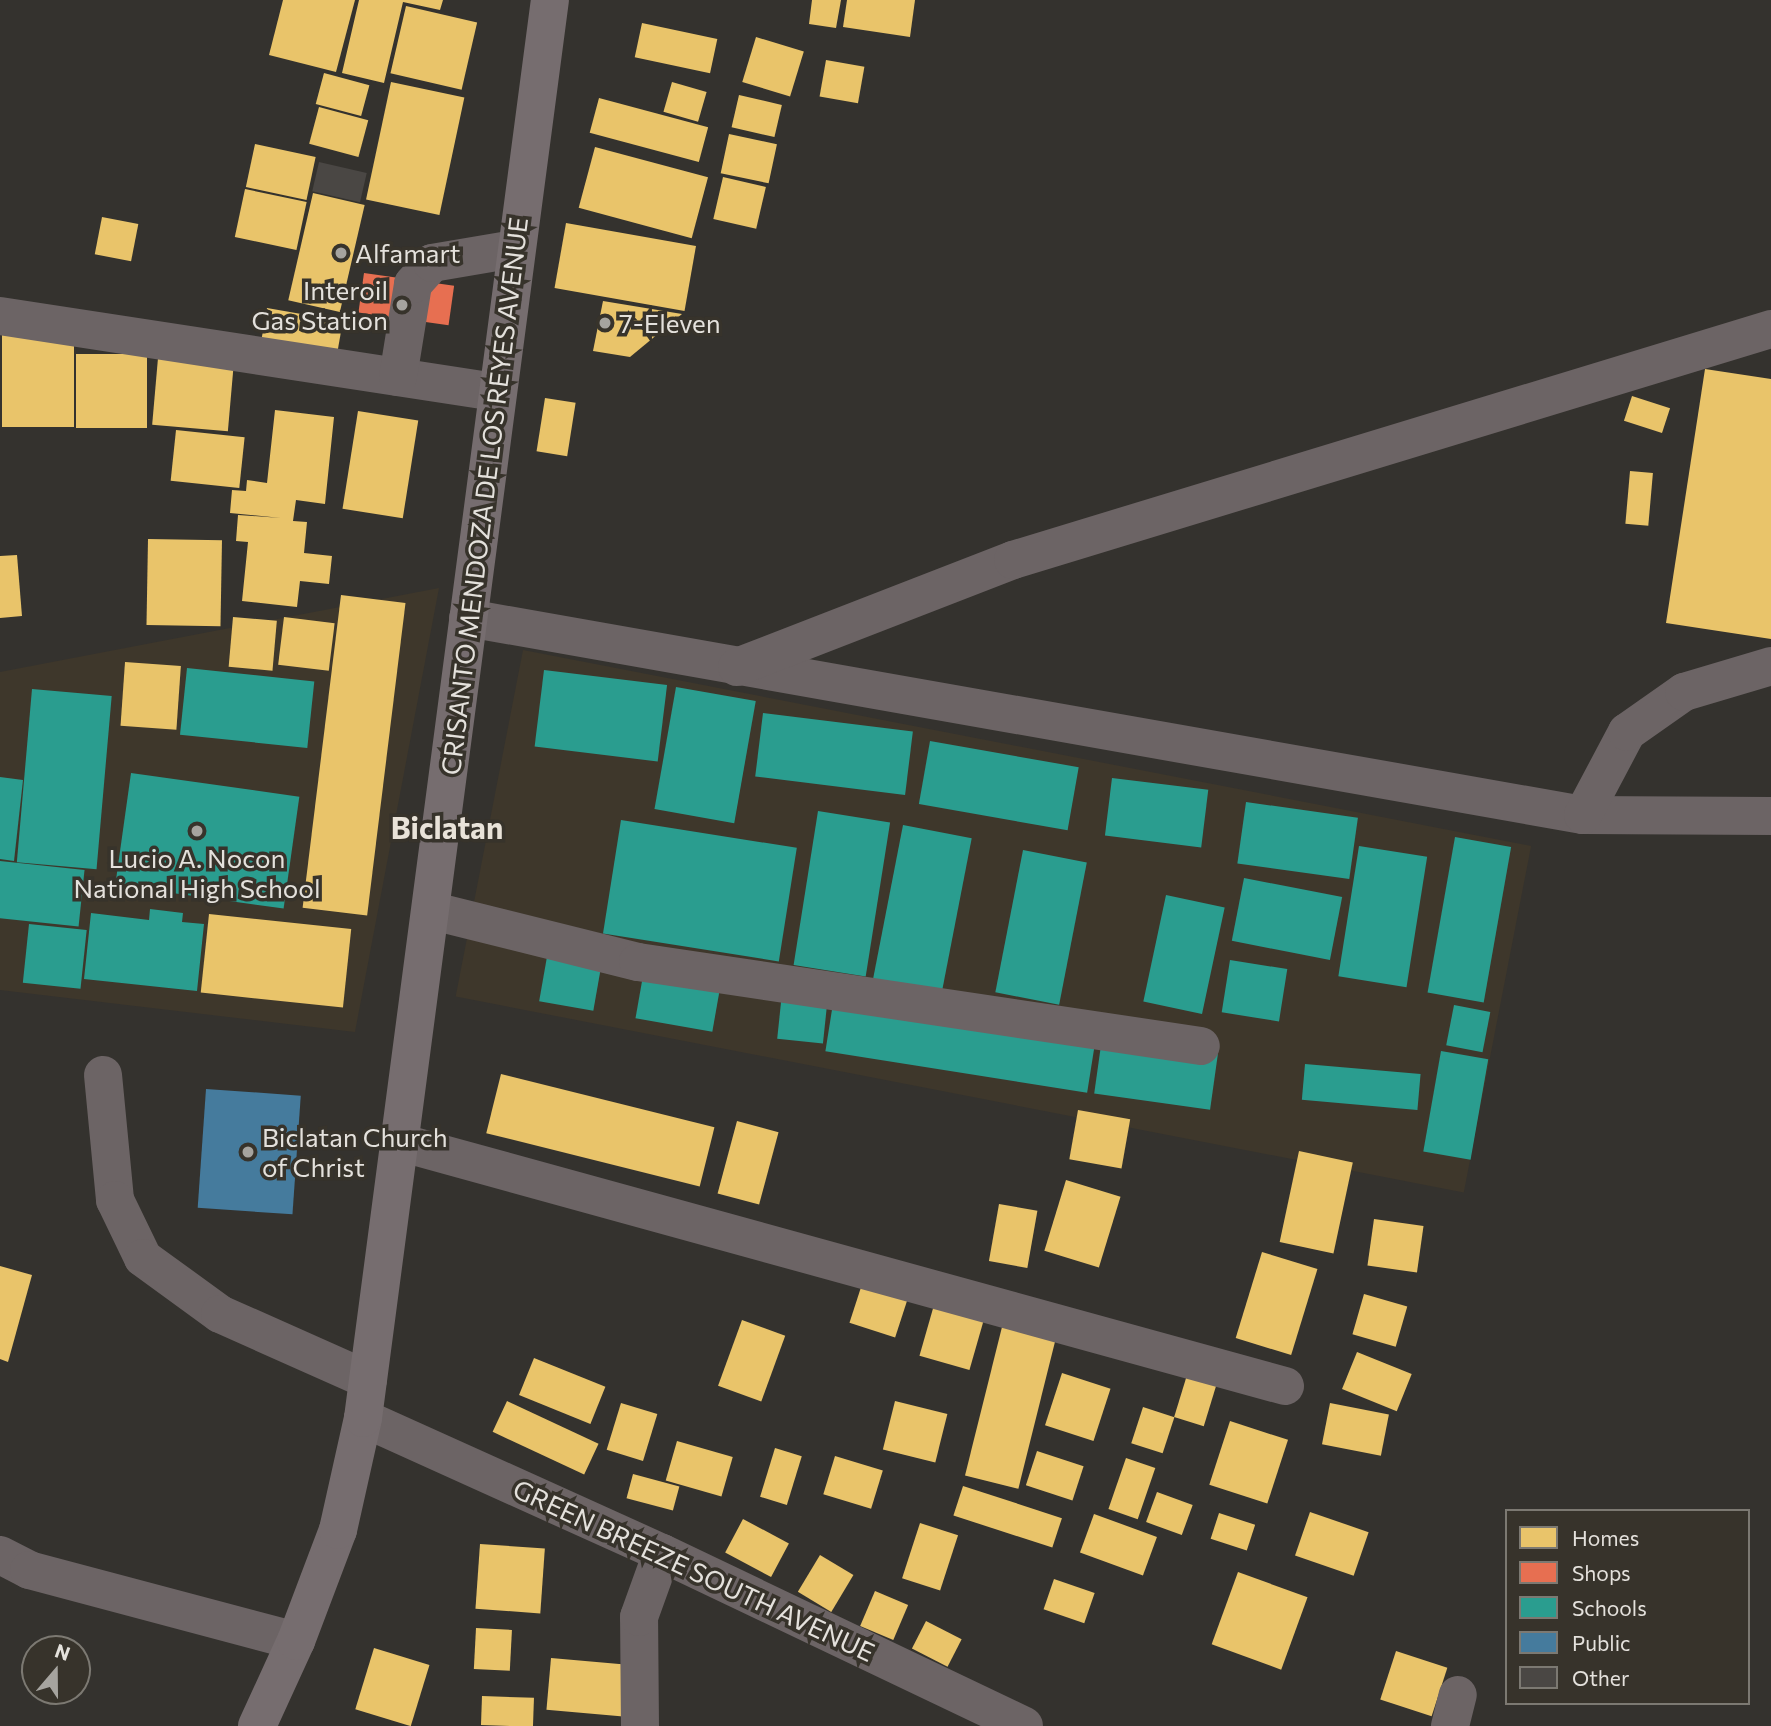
<!DOCTYPE html>
<html>
<head>
<meta charset="utf-8">
<style>
	body { margin:0 }
	#map { position:relative; width:1771px; height:1726px; overflow:hidden; background:#34322e; font-family:Commissioner,sans-serif }
	div>[style] { position:absolute }
	.built>* { inset:0; background:#3e372b; transform-origin:0 0 }
	.homes>* { inset:0; background:#e9c46a; transform-origin:0 0 }
	.shops>* { inset:0; background:#e76f51; transform-origin:0 0 }
	.schools>* { inset:0; background:#2a9d8f; transform-origin:0 0 }
	.public>* { inset:0; background:#457b9d; transform-origin:0 0 }
	.building>* { inset:0; background:#4a4744; transform-origin:0 0 }
	.minor>* { height:38px; margin:-19px; padding:0 19px; transform-origin:19px; border-radius:19px; background:#6c6465 }
	.major>* { height:38px; margin:-19px; padding:0 19px; transform-origin:19px; border-radius:19px; background:#766d6f }
	.dots>* { width:19px; height:19px; translate:-50% -50%; box-sizing:border-box; border:4px solid #37332b; border-radius:50% }
	span { translate:-50% -50%; white-space:nowrap; text-align:center; line-height:1.15; -webkit-text-stroke:7px #37332b; paint-order:stroke }
	.poi-label { font-size:26px; color:#e4e1dc }
	.left { translate:0 -50%; text-align:left }
	.right { translate:-100% -50%; text-align:right }
	.street-label { font-size:26px; color:#e4e1dc }
	.quarter-label { font-size:30px; color:#e9e3d9; font-weight:700 }
	.legend { position:absolute; left:1505px; top:1509px; width:245px; height:196px; box-sizing:border-box; background:#37332b; border:2px solid #7c7972; margin:0; padding:9px 12px; list-style:none; font-size:21px; color:#e4e1dc }
	.legend li { display:flex; align-items:center; gap:14px; height:35px }
	.legend b { width:35px; border:2px solid #7c7972 }
	.north { position:absolute; left:21px; top:1635px; width:70px; height:70px; box-sizing:border-box; background:#37332b; border:2px solid #7c7972; border-radius:50%; rotate:20deg; font-size:19px; font-weight:700; line-height:28px; text-align:center; color:#e4e1dc }
	.north::after { content:''; display:block; margin:auto; width:24px; height:32px; background:#a6a49f; clip-path:polygon(50% 0,100% 100%,50% 72%,0 100%) }
</style>
</head>
<body>
<div id="map">
	<div class="built">
		<i style="clip-path:polygon(439px 588px,355px 1032px,0 990px,0 672px)"></i>
		<i style="left:523px;top:650px;width:1027px;height:353px;rotate:11deg"></i>
	</div>
	<div class="homes">
		<i style="clip-path:polygon(283px 0,355px 0,336px 72px,269px 55px)"></i>
		<i style="clip-path:polygon(359px 0,443px 0,440px 10px,403px 2px,384px 83px,342px 73px)"></i>
		<i style="clip-path:polygon(812px 0,841px 0,836px 28px,809px 24px)"></i>
		<i style="clip-path:polygon(847px 0,915px 0,910px 37px,843px 27px)"></i>
		<i style="left:406px;top:6px;width:73px;height:69px;rotate:13deg"></i>
		<i style="left:642px;top:23px;width:77px;height:35px;rotate:12deg"></i>
		<i style="left:756px;top:37px;width:50px;height:47px;rotate:17deg"></i>
		<i style="left:826px;top:60px;width:39px;height:37px;rotate:10deg"></i>
		<i style="left:324px;top:73px;width:47px;height:32px;rotate:15deg"></i>
		<i style="left:391px;top:82px;width:75px;height:120px;rotate:12deg"></i>
		<i style="left:672px;top:82px;width:36px;height:31px;rotate:16deg"></i>
		<i style="left:739px;top:95px;width:44px;height:33px;rotate:13deg"></i>
		<i style="left:599px;top:98px;width:113px;height:36px;rotate:15deg"></i>
		<i style="left:319px;top:107px;width:51px;height:38px;rotate:15deg"></i>
		<i style="left:729px;top:134px;width:49px;height:40px;rotate:12deg"></i>
		<i style="left:255px;top:144px;width:62px;height:44px;rotate:12deg"></i>
		<i style="left:595px;top:147px;width:117px;height:63px;rotate:15deg"></i>
		<i style="left:723px;top:177px;width:44px;height:43px;rotate:13deg"></i>
		<i style="left:245px;top:189px;width:63px;height:49px;rotate:12deg"></i>
		<i style="left:313px;top:193px;width:53px;height:110px;rotate:13deg"></i>
		<i style="left:102px;top:217px;width:37px;height:38px;rotate:11deg"></i>
		<i style="left:566px;top:223px;width:132px;height:66px;rotate:10deg"></i>
		<i style="clip-path:polygon(603px 301px,682px 314px,630px 357px,593px 351px)"></i>
		<i style="left:267px;top:308px;width:77px;height:35px;rotate:10deg"></i>
		<i style="left:2px;top:331px;width:72px;height:96px"></i>
		<i style="left:76px;top:354px;width:71px;height:74px"></i>
		<i style="left:158px;top:358px;width:76px;height:67px;rotate:5deg"></i>
		<i style="clip-path:polygon(1705px 369px,1771px 379px,1771px 639px,1666px 623px)"></i>
		<i style="left:1632px;top:396px;width:40px;height:26px;rotate:18deg"></i>
		<i style="left:545px;top:398px;width:31px;height:54px;rotate:9deg"></i>
		<i style="clip-path:polygon(275px 410px,334px 417px,325px 504px,296px 500px,293px 521px,307px 522px,304px 553px,332px 556px,329px 584px,300px 581px,297px 607px,242px 601px,248px 542px,236px 541px,238px 515px,281px 518px,230px 513px,232px 490px,246px 491px,247px 480px,267px 483px)"></i>
		<i style="left:358px;top:411px;width:61px;height:99px;rotate:9deg"></i>
		<i style="left:176px;top:430px;width:69px;height:51px;rotate:6deg"></i>
		<i style="left:1630px;top:471px;width:23px;height:53px;rotate:5deg"></i>
		<i style="left:148px;top:539px;width:74px;height:86px;rotate:1deg"></i>
		<i style="clip-path:polygon(17px 555px,22px 616px,0 618px,0 556px)"></i>
		<i style="left:341px;top:595px;width:65px;height:315px;rotate:7deg"></i>
		<i style="left:233px;top:617px;width:44px;height:50px;rotate:5deg"></i>
		<i style="left:284px;top:617px;width:51px;height:48px;rotate:7deg"></i>
		<i style="left:125px;top:662px;width:56px;height:64px;rotate:4deg"></i>
		<i style="left:209px;top:914px;width:143px;height:79px;rotate:6deg"></i>
		<i style="left:501px;top:1074px;width:220px;height:61px;rotate:14deg"></i>
		<i style="left:1078px;top:1110px;width:53px;height:50px;rotate:10deg"></i>
		<i style="left:737px;top:1121px;width:43px;height:75px;rotate:15deg"></i>
		<i style="left:1299px;top:1151px;width:55px;height:93px;rotate:12deg"></i>
		<i style="left:1066px;top:1180px;width:57px;height:74px;rotate:17deg"></i>
		<i style="left:999px;top:1204px;width:39px;height:58px;rotate:10deg"></i>
		<i style="left:1374px;top:1219px;width:50px;height:47px;rotate:8deg"></i>
		<i style="left:1262px;top:1252px;width:58px;height:90px;rotate:17deg"></i>
		<i style="clip-path:polygon(0 1266px,32px 1275px,8px 1362px,0 1359px)"></i>
		<i style="left:864px;top:1278px;width:48px;height:47px;rotate:18deg"></i>
		<i style="left:1364px;top:1294px;width:45px;height:42px;rotate:16deg"></i>
		<i style="left:936px;top:1298px;width:52px;height:60px;rotate:16deg"></i>
		<i style="left:742px;top:1320px;width:46px;height:70px;rotate:20deg"></i>
		<i style="left:1002px;top:1327px;width:55px;height:153px;rotate:14deg"></i>
		<i style="left:1357px;top:1352px;width:59px;height:40px;rotate:22deg"></i>
		<i style="left:534px;top:1358px;width:77px;height:40px;rotate:22deg"></i>
		<i style="left:1062px;top:1373px;width:51px;height:55px;rotate:18deg"></i>
		<i style="left:1187px;top:1375px;width:31px;height:44px;rotate:17deg"></i>
		<i style="left:507px;top:1401px;width:101px;height:34px;rotate:25deg"></i>
		<i style="left:895px;top:1401px;width:54px;height:50px;rotate:14deg"></i>
		<i style="left:621px;top:1403px;width:38px;height:49px;rotate:17deg"></i>
		<i style="left:1330px;top:1403px;width:60px;height:42px;rotate:11deg"></i>
		<i style="left:1143px;top:1407px;width:33px;height:38px;rotate:18deg"></i>
		<i style="left:1230px;top:1421px;width:61px;height:67px;rotate:18deg"></i>
		<i style="left:677px;top:1441px;width:58px;height:41px;rotate:16deg"></i>
		<i style="left:775px;top:1448px;width:28px;height:51px;rotate:17deg"></i>
		<i style="left:1037px;top:1451px;width:49px;height:36px;rotate:18deg"></i>
		<i style="left:835px;top:1456px;width:50px;height:40px;rotate:17deg"></i>
		<i style="left:1126px;top:1458px;width:31px;height:54px;rotate:19deg"></i>
		<i style="left:633px;top:1474px;width:48px;height:25px;rotate:15deg"></i>
		<i style="left:963px;top:1486px;width:104px;height:31px;rotate:18deg"></i>
		<i style="left:1157px;top:1492px;width:38px;height:32px;rotate:20deg"></i>
		<i style="left:1310px;top:1512px;width:62px;height:46px;rotate:19deg"></i>
		<i style="left:1219px;top:1513px;width:38px;height:27px;rotate:18deg"></i>
		<i style="left:1094px;top:1514px;width:67px;height:41px;rotate:20deg"></i>
		<i style="left:743px;top:1519px;width:52px;height:38px;rotate:28deg"></i>
		<i style="left:920px;top:1523px;width:40px;height:58px;rotate:18deg"></i>
		<i style="left:480px;top:1544px;width:65px;height:65px;rotate:4deg"></i>
		<i style="left:820px;top:1555px;width:39px;height:43px;rotate:31deg"></i>
		<i style="left:1238px;top:1572px;width:74px;height:77px;rotate:20deg"></i>
		<i style="left:1054px;top:1579px;width:43px;height:32px;rotate:19deg"></i>
		<i style="left:875px;top:1591px;width:36px;height:38px;rotate:23deg"></i>
		<i style="left:926px;top:1621px;width:40px;height:31px;rotate:27deg"></i>
		<i style="left:476px;top:1628px;width:36px;height:41px;rotate:3deg"></i>
		<i style="left:374px;top:1648px;width:58px;height:64px;rotate:17deg"></i>
		<i style="left:1396px;top:1651px;width:54px;height:51px;rotate:18deg"></i>
		<i style="left:551px;top:1658px;width:77px;height:52px;rotate:5deg"></i>
		<i style="left:482px;top:1696px;width:52px;height:29px;rotate:2deg"></i>
	</div>
	<div class="shops">
		<i style="left:364px;top:273px;width:91px;height:40px;rotate:8deg"></i>
	</div>
	<div class="schools">
		<i style="left:187px;top:668px;width:128px;height:67px;rotate:6deg"></i>
		<i style="left:544px;top:670px;width:124px;height:77px;rotate:7deg"></i>
		<i style="left:676px;top:687px;width:81px;height:124px;rotate:10deg"></i>
		<i style="left:32px;top:689px;width:80px;height:174px;rotate:5deg"></i>
		<i style="left:763px;top:713px;width:151px;height:64px;rotate:7deg"></i>
		<i style="left:930px;top:741px;width:151px;height:64px;rotate:10deg"></i>
		<i style="left:131px;top:773px;width:170px;height:113px;rotate:8deg"></i>
		<i style="clip-path:polygon(0 777px,23px 780px,14px 861px,0 859px)"></i>
		<i style="left:1112px;top:778px;width:97px;height:58px;rotate:7deg"></i>
		<i style="left:1246px;top:802px;width:113px;height:62px;rotate:8deg"></i>
		<i style="left:818px;top:811px;width:73px;height:156px;rotate:9deg"></i>
		<i style="left:621px;top:820px;width:178px;height:115px;rotate:9deg"></i>
		<i style="left:903px;top:825px;width:70px;height:159px;rotate:11deg"></i>
		<i style="left:1455px;top:837px;width:57px;height:158px;rotate:10deg"></i>
		<i style="left:1359px;top:846px;width:69px;height:132px;rotate:9deg"></i>
		<i style="left:1023px;top:850px;width:65px;height:145px;rotate:11deg"></i>
		<i style="left:0;top:861px;width:85px;height:57px;rotate:6deg"></i>
		<i style="left:1244px;top:878px;width:100px;height:64px;rotate:11deg"></i>
		<i style="left:1166px;top:895px;width:60px;height:109px;rotate:12deg"></i>
		<i style="clip-path:polygon(150px 909px,183px 913px,182px 922px,204px 924px,197px 991px,84px 979px,91px 913px,149px 920px)"></i>
		<i style="left:29px;top:924px;width:58px;height:59px;rotate:6deg"></i>
		<i style="left:548px;top:951px;width:55px;height:51px;rotate:10deg"></i>
		<i style="left:1230px;top:960px;width:58px;height:53px;rotate:9deg"></i>
		<i style="left:644px;top:970px;width:78px;height:49px;rotate:10deg"></i>
		<i style="left:782px;top:993px;width:46px;height:46px;rotate:6deg"></i>
		<i style="left:834px;top:997px;width:265px;height:55px;rotate:9deg"></i>
		<i style="left:1454px;top:1005px;width:37px;height:41px;rotate:11deg"></i>
		<i style="left:1102px;top:1038px;width:117px;height:56px;rotate:8deg"></i>
		<i style="left:1441px;top:1051px;width:48px;height:102px;rotate:10deg"></i>
		<i style="left:1305px;top:1064px;width:116px;height:36px;rotate:5deg"></i>
	</div>
	<div class="public">
		<i style="left:206px;top:1089px;width:95px;height:119px;rotate:4deg"></i>
	</div>
	<div class="building">
		<i style="left:319px;top:162px;width:49px;height:30px;rotate:13deg"></i>
	</div>
	<div class="minor">
		<i style="left:0;top:316px;width:501px;rotate:8.73deg"></i>
		<i style="left:398px;top:377px;width:94px;rotate:-80.8deg"></i>
		<i style="left:413px;top:284px;width:28px;rotate:-48deg"></i>
		<i style="left:432px;top:263px;width:84px;rotate:-9.6deg"></i>
		<i style="left:468px;top:618px;width:1132px;rotate:10.02deg"></i>
		<i style="left:1583px;top:815px;width:188px;rotate:0.3deg"></i>
		<i style="left:737px;top:667px;width:296px;rotate:-21.2deg"></i>
		<i style="left:1013px;top:560px;width:792px;rotate:-16.95deg"></i>
		<i style="left:1583px;top:815px;width:94px;rotate:-62.1deg"></i>
		<i style="left:1627px;top:732px;width:70px;rotate:-35.1deg"></i>
		<i style="left:1684px;top:692px;width:91px;rotate:-16.6deg"></i>
		<i style="left:433px;top:911px;width:211px;rotate:14deg"></i>
		<i style="left:638px;top:962px;width:569px;rotate:8.49deg"></i>
		<i style="left:103px;top:1075px;width:126px;rotate:84.5deg"></i>
		<i style="left:115px;top:1200px;width:64px;rotate:64.2deg"></i>
		<i style="left:143px;top:1258px;width:95px;rotate:36deg"></i>
		<i style="left:220px;top:1314px;width:162px;rotate:24deg"></i>
		<i style="left:399px;top:1142px;width:919px;rotate:15.4deg"></i>
		<i style="left:363px;top:1418px;width:328px;rotate:24.3deg"></i>
		<i style="left:662px;top:1553px;width:401px;rotate:25.5deg"></i>
		<i style="left:0;top:1555px;width:33px;rotate:27deg"></i>
		<i style="left:29px;top:1570px;width:276px;rotate:14.9deg"></i>
		<i style="left:640px;top:1726px;width:109px;rotate:-90.5deg"></i>
		<i style="left:639px;top:1617px;width:68px;rotate:-70.2deg"></i>
		<i style="left:1450px;top:1726px;width:32px;rotate:-76deg"></i>
	</div>
	<div class="major">
		<i style="left:257px;top:1726px;width:94px;rotate:-65.4deg"></i>
		<i style="left:296px;top:1641px;width:119px;rotate:-69.3deg"></i>
		<i style="left:338px;top:1530px;width:115px;rotate:-77.4deg"></i>
		<i style="left:363px;top:1418px;width:1430px;rotate:-82.49deg"></i>
	</div>
	<div class="dots">
		<i style="left:341px;top:253px;background:#a6a49f"></i>
		<i style="left:402px;top:305px;background:#a6a49f"></i>
		<i style="left:605px;top:323px;background:#a6a49f"></i>
		<i style="left:197px;top:831px;background:#a6a49f"></i>
		<i style="left:248px;top:1152px;background:#a6a49f"></i>
	</div>
	<div class="poi-label">
		<span class="left" style="left:355px;top:253px">Alfamart</span>
		<span class="right" style="left:388px;top:305px">Interoil<br>Gas Station</span>
		<span class="left" style="left:619px;top:323px">7-Eleven</span>
		<span style="left:197px;top:873px">Lucio A. Nocon<br>National High School</span>
		<span class="left" style="left:262px;top:1152px">Biclatan Church<br>of Christ</span>
	</div>
	<div class="street-label">
		<span style="left:484px;top:496px;rotate:-83deg">CRISANTO MENDOZA DE LOS REYES AVENUE</span>
		<span style="left:694px;top:1570px;rotate:25deg">GREEN BREEZE SOUTH AVENUE</span>
	</div>
	<div class="quarter-label">
		<span style="left:447px;top:827px">Biclatan</span>
	</div>
	<ul class="legend">
	<li><b style="height:19px;background:#e9c46a"></b>Homes</li>
	<li><b style="height:19px;background:#e76f51"></b>Shops</li>
	<li><b style="height:19px;background:#2a9d8f"></b>Schools</li>
	<li><b style="height:19px;background:#457b9d"></b>Public</li>
	<li><b style="height:19px;background:#4a4744"></b>Other</li>
	</ul>
	<div class="north">N</div>
</div>
</body>
</html>
